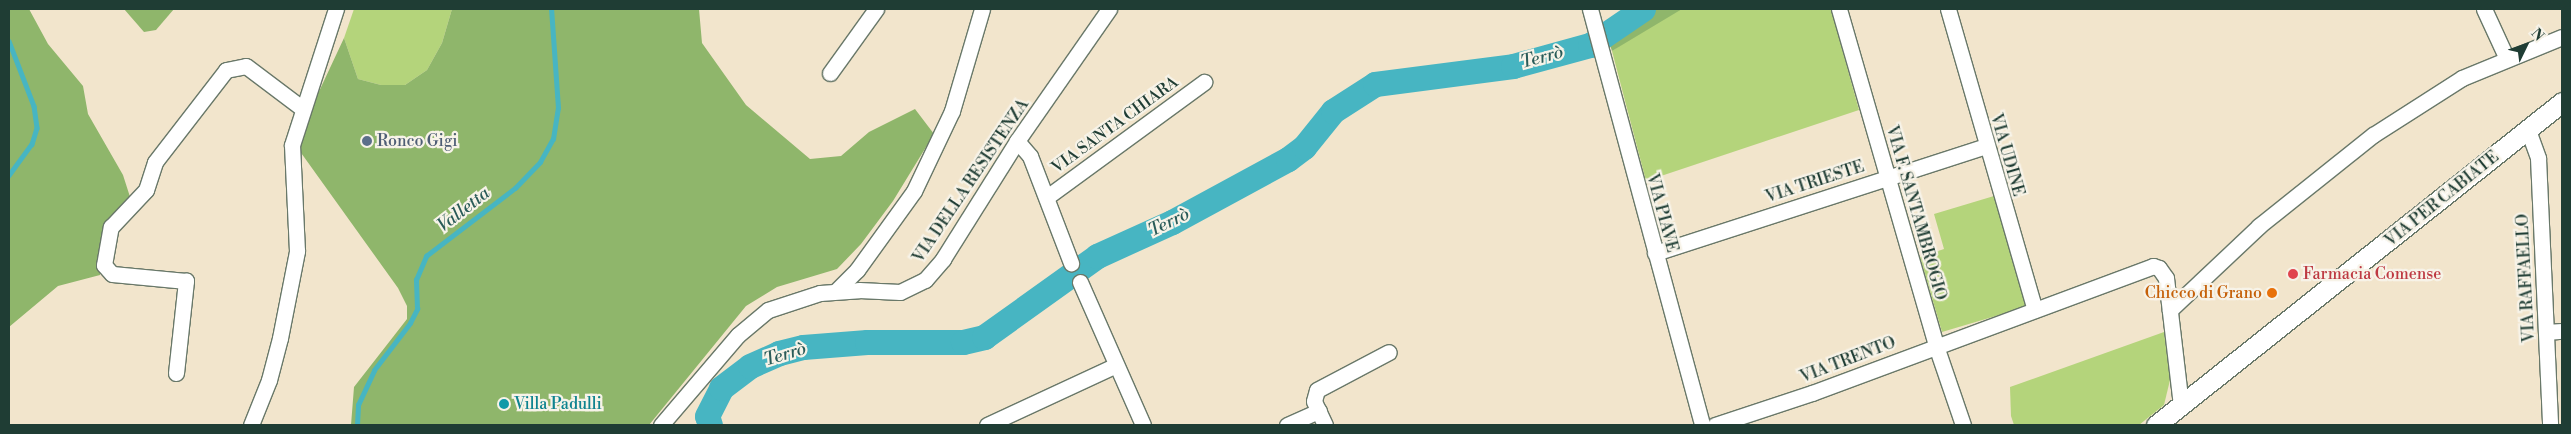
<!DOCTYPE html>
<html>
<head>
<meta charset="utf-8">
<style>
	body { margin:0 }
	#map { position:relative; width:2571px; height:434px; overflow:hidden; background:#f2e5cc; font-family:"Libre Bodoni",serif }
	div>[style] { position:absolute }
	.green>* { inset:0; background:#b4d47b }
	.forest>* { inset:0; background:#8fb66b }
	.stream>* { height:4.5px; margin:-2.25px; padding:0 2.25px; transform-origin:2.25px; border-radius:2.25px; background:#47b5c2 }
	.river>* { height:25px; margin:-12.5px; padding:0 12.5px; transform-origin:12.5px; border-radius:12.5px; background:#47b5c2 }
	.roads { filter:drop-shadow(1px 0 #697869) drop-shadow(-1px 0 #697869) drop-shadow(0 1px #697869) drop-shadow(0 -1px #697869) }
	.minor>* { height:15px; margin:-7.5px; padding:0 7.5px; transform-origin:7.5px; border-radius:7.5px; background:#fff }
	.tertiary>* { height:19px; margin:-9.5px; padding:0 9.5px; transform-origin:9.5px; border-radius:9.5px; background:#fff }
	.dots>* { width:14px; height:14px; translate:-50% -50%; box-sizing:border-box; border:2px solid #f7f3e8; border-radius:50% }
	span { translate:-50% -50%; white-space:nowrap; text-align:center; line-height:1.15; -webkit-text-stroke:4.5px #f7f3e8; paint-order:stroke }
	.street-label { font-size:16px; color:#1f3d34 }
	.service-label { font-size:16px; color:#4e5e75 }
	.left { translate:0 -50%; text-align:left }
	.health-label { font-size:16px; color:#be3a42 }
	.food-label { font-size:16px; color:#c56008 }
	.right { translate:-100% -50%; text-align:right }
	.culture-label { font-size:16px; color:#0d838f }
	.water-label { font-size:18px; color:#295b58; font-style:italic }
	.frame { position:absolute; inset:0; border:10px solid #1f3d34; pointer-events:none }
	.north { position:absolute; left:2501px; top:20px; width:50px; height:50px; -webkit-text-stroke:4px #f7f3e8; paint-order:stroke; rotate:48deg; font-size:14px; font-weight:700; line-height:20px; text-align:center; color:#1f3d34 }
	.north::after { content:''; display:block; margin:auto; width:18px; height:22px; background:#1f3d34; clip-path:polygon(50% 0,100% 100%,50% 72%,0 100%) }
</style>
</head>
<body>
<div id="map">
	<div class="green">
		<i style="clip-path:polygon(354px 9px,452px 9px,442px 43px,427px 70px,405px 85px,381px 85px,358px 79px,344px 38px)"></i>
		<i style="clip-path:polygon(1672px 9px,1831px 9px,1859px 110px,1646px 181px,1612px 51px)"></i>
		<i style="clip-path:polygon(1994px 196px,2026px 307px,1942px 332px,1920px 257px,1944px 249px,1934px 214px)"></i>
		<i style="clip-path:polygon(2164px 332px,2170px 380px,2164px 405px,2139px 425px,2014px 425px,2011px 416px,2010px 387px)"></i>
	</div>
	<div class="forest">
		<i style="clip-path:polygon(9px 9px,29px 9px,48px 44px,83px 86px,88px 114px,123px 175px,131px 200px,100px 253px,100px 275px,58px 286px,9px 327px)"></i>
		<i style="clip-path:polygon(124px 9px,174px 9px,156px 30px,144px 32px)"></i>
		<i style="clip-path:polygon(452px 9px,699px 9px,702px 43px,746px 105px,810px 159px,841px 156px,869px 132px,915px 109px,934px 134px,893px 201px,861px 244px,837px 269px,777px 287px,746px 306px,649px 425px,351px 425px,354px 387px,407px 319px,407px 306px,398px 288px,299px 150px,315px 100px,344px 38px,358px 79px,381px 85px,405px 85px,427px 70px,442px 43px)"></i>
		<i style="clip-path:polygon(1651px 9px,1682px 9px,1612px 51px,1607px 37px)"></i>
	</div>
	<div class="stream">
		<i style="left:9px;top:41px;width:70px;rotate:69deg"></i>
		<i style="left:34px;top:106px;width:22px;rotate:82deg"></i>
		<i style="left:37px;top:128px;width:17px;rotate:107deg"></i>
		<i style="left:32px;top:144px;width:39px;rotate:126deg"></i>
		<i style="left:357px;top:425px;width:20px;rotate:-87deg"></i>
		<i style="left:358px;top:405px;width:38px;rotate:-65deg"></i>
		<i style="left:374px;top:370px;width:59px;rotate:-52.5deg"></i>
		<i style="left:410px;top:323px;width:16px;rotate:-63deg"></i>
		<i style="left:417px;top:309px;width:29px;rotate:-92deg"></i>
		<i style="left:416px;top:280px;width:26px;rotate:-67deg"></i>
		<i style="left:426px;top:256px;width:112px;rotate:-37.4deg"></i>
		<i style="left:515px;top:188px;width:36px;rotate:-46deg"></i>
		<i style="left:540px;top:162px;width:26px;rotate:-61deg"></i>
		<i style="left:553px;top:139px;width:31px;rotate:-81deg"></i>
		<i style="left:558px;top:108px;width:99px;rotate:-94deg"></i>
	</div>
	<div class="river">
		<i style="left:710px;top:425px;width:9px;rotate:-108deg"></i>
		<i style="left:707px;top:416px;width:31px;rotate:-63deg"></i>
		<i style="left:721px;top:388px;width:36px;rotate:-37deg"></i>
		<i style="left:750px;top:366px;width:32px;rotate:-24deg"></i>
		<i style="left:779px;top:353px;width:25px;rotate:-14deg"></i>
		<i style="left:803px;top:347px;width:64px;rotate:-4.5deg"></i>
		<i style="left:867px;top:342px;width:96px"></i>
		<i style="left:963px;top:342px;width:22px;rotate:-13deg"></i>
		<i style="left:984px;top:337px;width:139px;rotate:-35.6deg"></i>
		<i style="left:1097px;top:256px;width:82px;rotate:-24.4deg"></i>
		<i style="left:1172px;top:222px;width:132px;rotate:-28.5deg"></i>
		<i style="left:1288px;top:159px;width:20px;rotate:-37deg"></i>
		<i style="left:1304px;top:147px;width:46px;rotate:-51.1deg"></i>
		<i style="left:1333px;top:111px;width:50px;rotate:-32.7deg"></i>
		<i style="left:1375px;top:84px;width:139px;rotate:-7.4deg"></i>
		<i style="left:1513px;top:66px;width:80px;rotate:-15.3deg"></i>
		<i style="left:1590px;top:45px;width:64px;rotate:-34.2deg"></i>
	</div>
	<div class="roads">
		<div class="minor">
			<i style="left:1590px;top:9px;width:431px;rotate:74.9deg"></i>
			<i style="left:1839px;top:9px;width:351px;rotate:73.9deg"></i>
			<i style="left:1936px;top:346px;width:83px;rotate:71.1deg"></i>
			<i style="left:1948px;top:9px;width:313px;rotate:73.9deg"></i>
			<i style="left:2484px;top:9px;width:55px;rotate:65.3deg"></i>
			<i style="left:830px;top:73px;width:79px;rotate:-54.3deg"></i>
			<i style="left:2528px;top:130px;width:30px;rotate:70deg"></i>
			<i style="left:2538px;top:158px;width:267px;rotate:87.4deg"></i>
			<i style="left:1017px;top:141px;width:20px;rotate:49deg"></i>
			<i style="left:1030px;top:156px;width:115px;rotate:69deg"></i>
			<i style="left:1047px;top:197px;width:195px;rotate:-36.2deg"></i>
			<i style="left:1655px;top:253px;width:348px;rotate:-17.9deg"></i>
			<i style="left:1080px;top:282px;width:156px;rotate:66.2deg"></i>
			<i style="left:836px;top:291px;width:30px;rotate:-45deg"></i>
			<i style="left:857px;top:270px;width:97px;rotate:-54.2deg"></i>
			<i style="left:914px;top:191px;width:89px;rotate:-64.6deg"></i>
			<i style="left:952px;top:111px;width:106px;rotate:-73.6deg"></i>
			<i style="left:2170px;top:310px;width:122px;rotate:-43.3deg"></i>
			<i style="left:2259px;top:226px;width:146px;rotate:-38.6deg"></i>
			<i style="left:2373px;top:135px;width:106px;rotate:-32.6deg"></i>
			<i style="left:2462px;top:78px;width:108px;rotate:-22.3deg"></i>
			<i style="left:2546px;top:332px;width:16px;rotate:-4deg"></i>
			<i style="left:176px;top:373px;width:93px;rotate:-83.8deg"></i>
			<i style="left:186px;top:281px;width:74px;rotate:-174.6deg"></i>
			<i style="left:112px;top:274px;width:12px;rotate:-132deg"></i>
			<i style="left:104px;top:265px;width:39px;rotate:-80deg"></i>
			<i style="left:111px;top:227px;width:51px;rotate:-46.6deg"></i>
			<i style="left:146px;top:190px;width:29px;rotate:-72deg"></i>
			<i style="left:155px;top:162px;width:116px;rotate:-52.3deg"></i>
			<i style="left:226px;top:70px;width:20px;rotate:-11deg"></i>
			<i style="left:246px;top:66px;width:71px;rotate:37deg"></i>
			<i style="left:251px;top:425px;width:48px;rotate:-68.2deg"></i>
			<i style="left:269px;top:380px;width:43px;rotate:-75.3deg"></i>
			<i style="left:280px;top:338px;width:89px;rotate:-78.9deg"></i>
			<i style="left:297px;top:251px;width:106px;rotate:-92.7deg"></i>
			<i style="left:292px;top:145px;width:143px;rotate:-72.1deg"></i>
			<i style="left:661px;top:425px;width:118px;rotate:-49.5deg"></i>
			<i style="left:738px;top:335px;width:39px;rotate:-40deg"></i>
			<i style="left:768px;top:310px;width:55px;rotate:-18.1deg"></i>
			<i style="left:820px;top:293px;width:39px;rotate:-4deg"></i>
			<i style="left:859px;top:290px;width:41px;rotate:2.8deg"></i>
			<i style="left:900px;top:292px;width:28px;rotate:-26deg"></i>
			<i style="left:925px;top:280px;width:28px;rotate:-49deg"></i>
			<i style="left:943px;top:259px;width:139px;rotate:-57.9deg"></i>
			<i style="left:1017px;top:141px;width:161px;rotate:-55.1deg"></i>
			<i style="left:987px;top:425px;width:142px;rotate:-24.9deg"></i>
			<i style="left:1287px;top:425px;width:35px;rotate:-24deg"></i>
			<i style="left:1325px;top:425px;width:26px;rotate:-115deg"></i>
			<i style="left:1314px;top:401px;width:11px;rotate:-75deg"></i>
			<i style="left:1317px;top:390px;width:81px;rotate:-27.8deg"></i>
			<i style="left:1715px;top:425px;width:102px;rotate:-18.3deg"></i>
			<i style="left:1812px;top:393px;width:364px;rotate:-20.4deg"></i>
			<i style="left:2153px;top:266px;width:6px;rotate:18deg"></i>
			<i style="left:2159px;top:268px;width:12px;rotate:55deg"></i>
			<i style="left:2166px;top:278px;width:129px;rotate:83.3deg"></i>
		</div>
		<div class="tertiary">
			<i style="left:2156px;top:425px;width:519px;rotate:-38.5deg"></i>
		</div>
	</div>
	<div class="dots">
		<i style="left:367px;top:141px;background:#5c6f8a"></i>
		<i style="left:2293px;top:274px;background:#e0444e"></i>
		<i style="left:2272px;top:293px;background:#e8710a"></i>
		<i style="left:504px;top:404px;background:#0f9aa8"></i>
	</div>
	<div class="street-label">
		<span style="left:1115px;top:125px;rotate:-36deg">VIA SANTA CHIARA</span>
		<span style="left:2007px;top:155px;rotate:74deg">VIA UDINE</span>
		<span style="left:971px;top:181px;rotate:-56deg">VIA DELLA RESISTENZA</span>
		<span style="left:1815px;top:182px;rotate:-18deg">VIA TRIESTE</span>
		<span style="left:2442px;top:199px;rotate:-39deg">VIA PER CABIATE</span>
		<span style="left:1662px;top:213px;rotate:75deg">VIA PIAVE</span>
		<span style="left:1916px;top:213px;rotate:74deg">VIA F. SANTAMBROGIO</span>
		<span style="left:2526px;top:278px;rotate:-93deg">VIA RAFFAELLO</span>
		<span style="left:1848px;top:360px;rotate:-21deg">VIA TRENTO</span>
	</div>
	<div class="service-label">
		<span class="left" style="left:377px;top:141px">Ronco Gigi</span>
	</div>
	<div class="health-label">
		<span class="left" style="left:2303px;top:274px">Farmacia Comense</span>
	</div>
	<div class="food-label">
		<span class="right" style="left:2262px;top:293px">Chicco di Grano</span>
	</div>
	<div class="culture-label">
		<span class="left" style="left:514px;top:404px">Villa Padulli</span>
	</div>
	<div class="water-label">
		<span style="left:1542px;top:58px;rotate:-15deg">Terrò</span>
		<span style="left:464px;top:210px;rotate:-38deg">Valletta</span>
		<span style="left:1169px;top:223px;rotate:-26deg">Terrò</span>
		<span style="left:785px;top:355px;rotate:-17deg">Terrò</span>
	</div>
	<div class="frame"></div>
	<div class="north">N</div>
</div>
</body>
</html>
